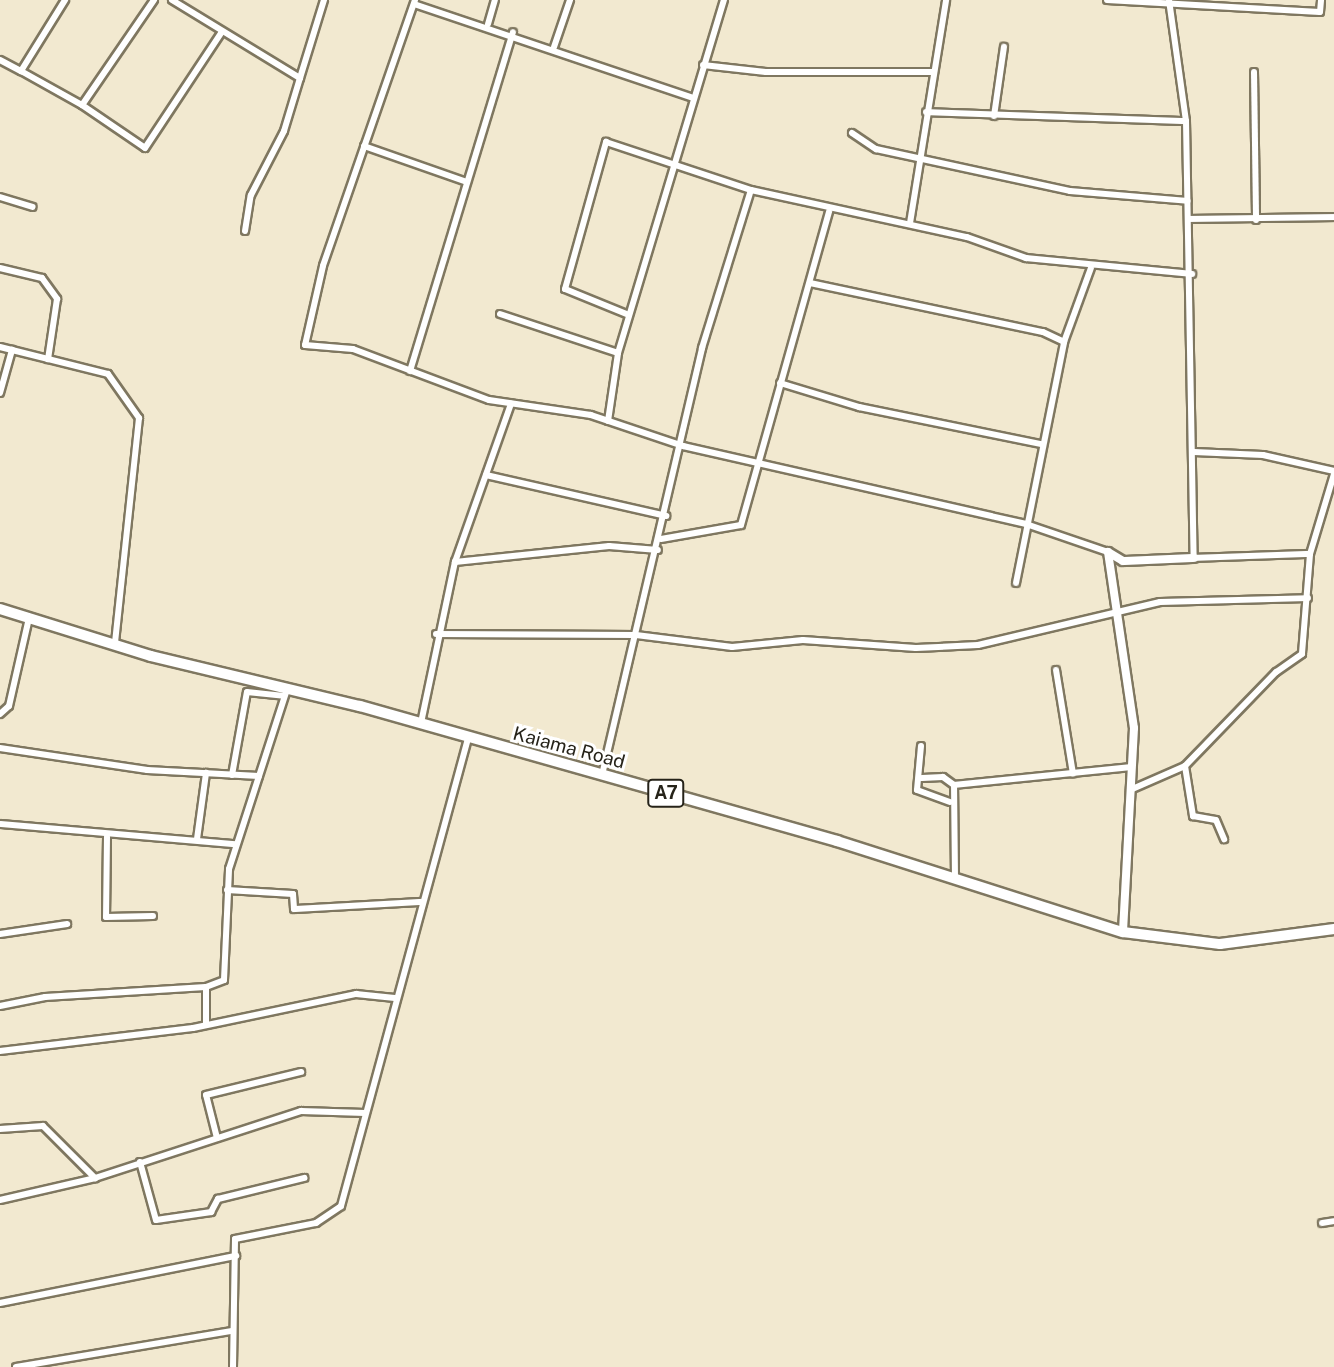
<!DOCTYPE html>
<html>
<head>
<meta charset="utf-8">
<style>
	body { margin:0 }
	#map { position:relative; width:1334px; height:1367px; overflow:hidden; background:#f2e9d0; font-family:"Public Sans",sans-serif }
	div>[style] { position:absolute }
	.roads { filter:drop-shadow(2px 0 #7f7760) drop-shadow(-2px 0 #7f7760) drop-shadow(0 2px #7f7760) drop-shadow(0 -2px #7f7760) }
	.minor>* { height:6px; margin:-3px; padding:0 3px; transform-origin:3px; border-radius:3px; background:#fff }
	.tertiary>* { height:8px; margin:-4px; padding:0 4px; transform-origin:4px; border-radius:4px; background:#fff }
	.trunk>* { height:10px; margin:-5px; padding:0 5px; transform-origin:5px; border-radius:5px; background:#fff }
	span { translate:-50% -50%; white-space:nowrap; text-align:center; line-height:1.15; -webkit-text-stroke:6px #fff; paint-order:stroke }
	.shield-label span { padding:2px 5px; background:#fff; border:2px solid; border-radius:5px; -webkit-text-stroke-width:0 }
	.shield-label { font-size:18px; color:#262319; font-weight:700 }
	.street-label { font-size:19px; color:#262319 }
</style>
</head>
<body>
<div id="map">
	<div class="roads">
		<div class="minor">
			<i style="left:154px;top:0;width:127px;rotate:124.4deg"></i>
			<i style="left:82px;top:105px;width:76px;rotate:34.3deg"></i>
			<i style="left:145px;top:148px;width:138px;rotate:-56.5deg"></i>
			<i style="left:172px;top:0;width:150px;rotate:31.4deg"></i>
			<i style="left:300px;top:78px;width:82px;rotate:-72.9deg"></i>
			<i style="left:415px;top:0;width:281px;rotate:109.1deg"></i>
			<i style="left:323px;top:266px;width:81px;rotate:102.8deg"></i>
			<i style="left:305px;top:345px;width:48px;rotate:4.8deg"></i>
			<i style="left:353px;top:349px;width:145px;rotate:20.6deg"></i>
			<i style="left:489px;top:400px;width:103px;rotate:8.4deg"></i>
			<i style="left:591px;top:415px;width:97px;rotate:18.6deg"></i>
			<i style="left:683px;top:446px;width:352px;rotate:12.8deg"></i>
			<i style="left:1026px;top:524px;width:87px;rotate:18.9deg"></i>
			<i style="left:1107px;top:0;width:213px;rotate:3.2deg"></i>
			<i style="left:1320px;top:12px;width:12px;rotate:-85deg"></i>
			<i style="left:1169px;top:0;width:122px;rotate:82deg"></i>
			<i style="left:1186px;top:121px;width:437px;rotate:89deg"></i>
			<i style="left:1194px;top:558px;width:116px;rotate:-2deg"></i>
			<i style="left:1310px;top:554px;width:100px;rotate:94.6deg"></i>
			<i style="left:1302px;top:654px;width:32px;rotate:145deg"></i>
			<i style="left:1276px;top:672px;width:131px;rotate:134.1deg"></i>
			<i style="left:1185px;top:766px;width:51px;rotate:80.9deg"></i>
			<i style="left:1193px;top:816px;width:23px;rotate:10deg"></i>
			<i style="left:1216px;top:820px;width:21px;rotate:67deg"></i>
			<i style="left:414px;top:4px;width:292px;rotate:18.6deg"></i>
			<i style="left:488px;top:24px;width:25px;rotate:-74deg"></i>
			<i style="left:554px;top:47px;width:50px;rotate:-71.2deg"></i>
			<i style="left:0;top:60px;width:24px;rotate:28deg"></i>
			<i style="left:21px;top:71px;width:84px;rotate:-58.2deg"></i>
			<i style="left:703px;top:65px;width:63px;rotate:6.3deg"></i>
			<i style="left:766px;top:72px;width:166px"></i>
			<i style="left:21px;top:71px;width:70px;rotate:29.1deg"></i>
			<i style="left:1254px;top:72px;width:148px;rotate:89.2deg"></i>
			<i style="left:926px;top:112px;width:260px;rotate:2deg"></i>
			<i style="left:994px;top:116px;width:70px;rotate:-81.8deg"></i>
			<i style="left:852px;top:133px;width:29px;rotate:34deg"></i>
			<i style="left:876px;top:149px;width:198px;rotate:12.2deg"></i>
			<i style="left:1070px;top:191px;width:118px;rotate:4.8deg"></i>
			<i style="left:364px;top:146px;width:106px;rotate:19.3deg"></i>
			<i style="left:0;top:197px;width:34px;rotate:17deg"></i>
			<i style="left:1190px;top:219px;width:144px;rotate:-0.8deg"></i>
			<i style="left:910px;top:223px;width:226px;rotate:-80.8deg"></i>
			<i style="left:245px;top:231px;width:36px;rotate:-81deg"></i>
			<i style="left:251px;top:195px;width:72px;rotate:-62.7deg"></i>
			<i style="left:284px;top:131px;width:55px;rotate:-73.2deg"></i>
			<i style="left:0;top:268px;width:43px;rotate:13.4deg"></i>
			<i style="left:42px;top:278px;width:26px;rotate:54deg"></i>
			<i style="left:57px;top:299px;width:61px;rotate:98.5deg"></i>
			<i style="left:810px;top:283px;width:238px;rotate:11.9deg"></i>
			<i style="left:1043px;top:332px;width:23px;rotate:25deg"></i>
			<i style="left:500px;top:314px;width:124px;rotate:18.3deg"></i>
			<i style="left:629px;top:315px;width:69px;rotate:-157.9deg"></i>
			<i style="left:565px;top:289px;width:153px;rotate:-74.4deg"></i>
			<i style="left:606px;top:142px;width:153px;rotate:18.3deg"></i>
			<i style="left:751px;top:190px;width:221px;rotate:12.3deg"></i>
			<i style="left:967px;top:237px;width:63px;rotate:19.6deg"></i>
			<i style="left:1026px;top:258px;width:167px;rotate:5.5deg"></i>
			<i style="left:0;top:347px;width:111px;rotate:14deg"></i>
			<i style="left:108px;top:374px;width:54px;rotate:54.8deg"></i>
			<i style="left:139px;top:418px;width:227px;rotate:96.1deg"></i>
			<i style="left:410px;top:371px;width:354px;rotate:-73.1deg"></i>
			<i style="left:780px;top:383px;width:83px;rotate:16.9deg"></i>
			<i style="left:859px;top:407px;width:186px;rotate:11.5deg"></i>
			<i style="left:0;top:393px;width:45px;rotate:-74.4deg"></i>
			<i style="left:608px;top:421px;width:69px;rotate:-81.6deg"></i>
			<i style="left:618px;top:353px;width:369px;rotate:-73.3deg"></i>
			<i style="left:1194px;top:452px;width:69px;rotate:2.5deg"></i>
			<i style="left:1263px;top:455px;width:73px;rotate:12.7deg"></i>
			<i style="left:486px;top:475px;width:185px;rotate:12.8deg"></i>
			<i style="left:661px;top:539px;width:81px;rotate:-9.9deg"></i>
			<i style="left:741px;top:525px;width:326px;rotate:-74.3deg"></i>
			<i style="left:1310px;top:554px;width:84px;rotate:-73.3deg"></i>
			<i style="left:455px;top:562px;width:155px;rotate:-5.9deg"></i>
			<i style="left:609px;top:546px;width:49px;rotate:4.7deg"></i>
			<i style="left:1016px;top:583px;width:246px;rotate:-78.7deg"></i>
			<i style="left:1064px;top:342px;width:79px;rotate:-70deg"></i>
			<i style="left:436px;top:634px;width:200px;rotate:0.3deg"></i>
			<i style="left:636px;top:635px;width:97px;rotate:7.1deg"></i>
			<i style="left:732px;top:647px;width:71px;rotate:-5.6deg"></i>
			<i style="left:803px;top:640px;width:113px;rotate:4deg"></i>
			<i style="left:916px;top:648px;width:62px;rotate:-2.8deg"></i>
			<i style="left:978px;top:645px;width:187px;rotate:-13.3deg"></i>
			<i style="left:1160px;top:602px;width:148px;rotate:-1.5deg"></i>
			<i style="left:1056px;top:670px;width:105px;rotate:80.7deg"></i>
			<i style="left:0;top:714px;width:12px;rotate:-42deg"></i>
			<i style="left:9px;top:706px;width:90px;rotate:-77.2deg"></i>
			<i style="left:421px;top:723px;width:165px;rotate:-78.1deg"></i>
			<i style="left:455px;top:562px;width:168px;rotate:-70.5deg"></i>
			<i style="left:921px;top:746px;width:44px;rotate:95.2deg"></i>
			<i style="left:917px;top:790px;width:35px;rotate:20deg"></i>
			<i style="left:0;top:748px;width:149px;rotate:8.5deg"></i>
			<i style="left:147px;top:770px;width:112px;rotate:3.1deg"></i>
			<i style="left:232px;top:775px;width:84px;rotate:-79.8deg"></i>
			<i style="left:247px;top:692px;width:37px;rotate:6deg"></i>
			<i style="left:602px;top:775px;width:439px;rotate:-76.8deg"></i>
			<i style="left:702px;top:348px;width:165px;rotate:-72.8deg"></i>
			<i style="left:922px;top:778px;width:21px;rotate:-3deg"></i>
			<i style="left:943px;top:777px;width:14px;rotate:36deg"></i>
			<i style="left:1130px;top:790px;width:60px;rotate:-23.6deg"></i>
			<i style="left:0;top:824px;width:236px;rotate:4.9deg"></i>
			<i style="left:107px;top:837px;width:80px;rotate:90.7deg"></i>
			<i style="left:106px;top:917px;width:47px;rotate:-1.2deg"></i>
			<i style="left:197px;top:839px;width:67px;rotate:-82.2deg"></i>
			<i style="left:955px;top:878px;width:93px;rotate:-90.6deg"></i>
			<i style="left:954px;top:785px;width:178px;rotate:-5.8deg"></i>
			<i style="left:227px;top:890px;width:66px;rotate:3.5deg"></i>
			<i style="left:293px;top:894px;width:15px;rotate:86deg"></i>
			<i style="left:294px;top:909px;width:127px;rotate:-3.2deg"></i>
			<i style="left:0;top:934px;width:68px;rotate:-8.5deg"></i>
			<i style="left:206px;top:987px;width:19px;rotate:-21deg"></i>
			<i style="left:224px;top:980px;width:111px;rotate:-87.4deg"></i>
			<i style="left:229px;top:869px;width:189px;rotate:-72.1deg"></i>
			<i style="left:0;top:1006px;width:46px;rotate:-11.3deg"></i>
			<i style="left:45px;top:997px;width:161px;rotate:-3.6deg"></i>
			<i style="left:206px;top:987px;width:36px;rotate:90deg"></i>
			<i style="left:0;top:1051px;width:194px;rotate:-6.8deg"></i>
			<i style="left:193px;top:1028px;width:167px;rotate:-11.8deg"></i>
			<i style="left:356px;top:994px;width:39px;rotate:6deg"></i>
			<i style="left:0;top:1129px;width:43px;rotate:-4deg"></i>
			<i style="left:43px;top:1126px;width:74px;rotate:45deg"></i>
			<i style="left:217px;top:1138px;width:44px;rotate:-104.3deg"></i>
			<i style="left:206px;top:1095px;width:98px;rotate:-13.6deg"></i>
			<i style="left:140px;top:1162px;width:60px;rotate:74.6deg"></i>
			<i style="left:156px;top:1220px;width:56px;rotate:-8.3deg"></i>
			<i style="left:211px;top:1212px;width:15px;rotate:-62deg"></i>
			<i style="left:218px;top:1199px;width:89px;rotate:-13.7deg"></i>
			<i style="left:0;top:1200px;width:98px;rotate:-13deg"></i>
			<i style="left:95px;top:1178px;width:217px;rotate:-18deg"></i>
			<i style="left:301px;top:1111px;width:64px;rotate:1.8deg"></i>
			<i style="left:1322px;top:1223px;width:12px;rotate:-9deg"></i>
			<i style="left:0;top:1303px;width:241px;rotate:-11.3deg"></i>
			<i style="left:16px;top:1367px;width:219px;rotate:-9.5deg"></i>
			<i style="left:233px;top:1367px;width:128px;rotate:-89.1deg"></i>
			<i style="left:235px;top:1239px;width:83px;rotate:-11.2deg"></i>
			<i style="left:316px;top:1223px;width:30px;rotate:-34deg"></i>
			<i style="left:341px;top:1206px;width:485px;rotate:-74.8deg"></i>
		</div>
		<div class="tertiary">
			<i style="left:1108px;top:552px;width:178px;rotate:81.6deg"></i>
			<i style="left:1134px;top:728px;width:204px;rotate:93.1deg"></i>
			<i style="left:1108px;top:552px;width:17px;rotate:31deg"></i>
			<i style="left:1123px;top:561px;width:71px;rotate:-2.4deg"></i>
		</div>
		<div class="trunk">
			<i style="left:0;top:609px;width:158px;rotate:17.3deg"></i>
			<i style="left:151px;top:656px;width:215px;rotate:13.5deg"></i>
			<i style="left:360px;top:706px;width:496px;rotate:15.8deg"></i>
			<i style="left:837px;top:841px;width:300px;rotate:17.7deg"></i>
			<i style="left:1123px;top:932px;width:98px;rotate:7.1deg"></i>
			<i style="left:1220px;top:944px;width:115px;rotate:-7.5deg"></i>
		</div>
	</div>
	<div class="shield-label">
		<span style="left:666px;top:793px">A7</span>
	</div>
	<div class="street-label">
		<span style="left:569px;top:748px;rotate:15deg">Kaiama Road</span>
	</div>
</div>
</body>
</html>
